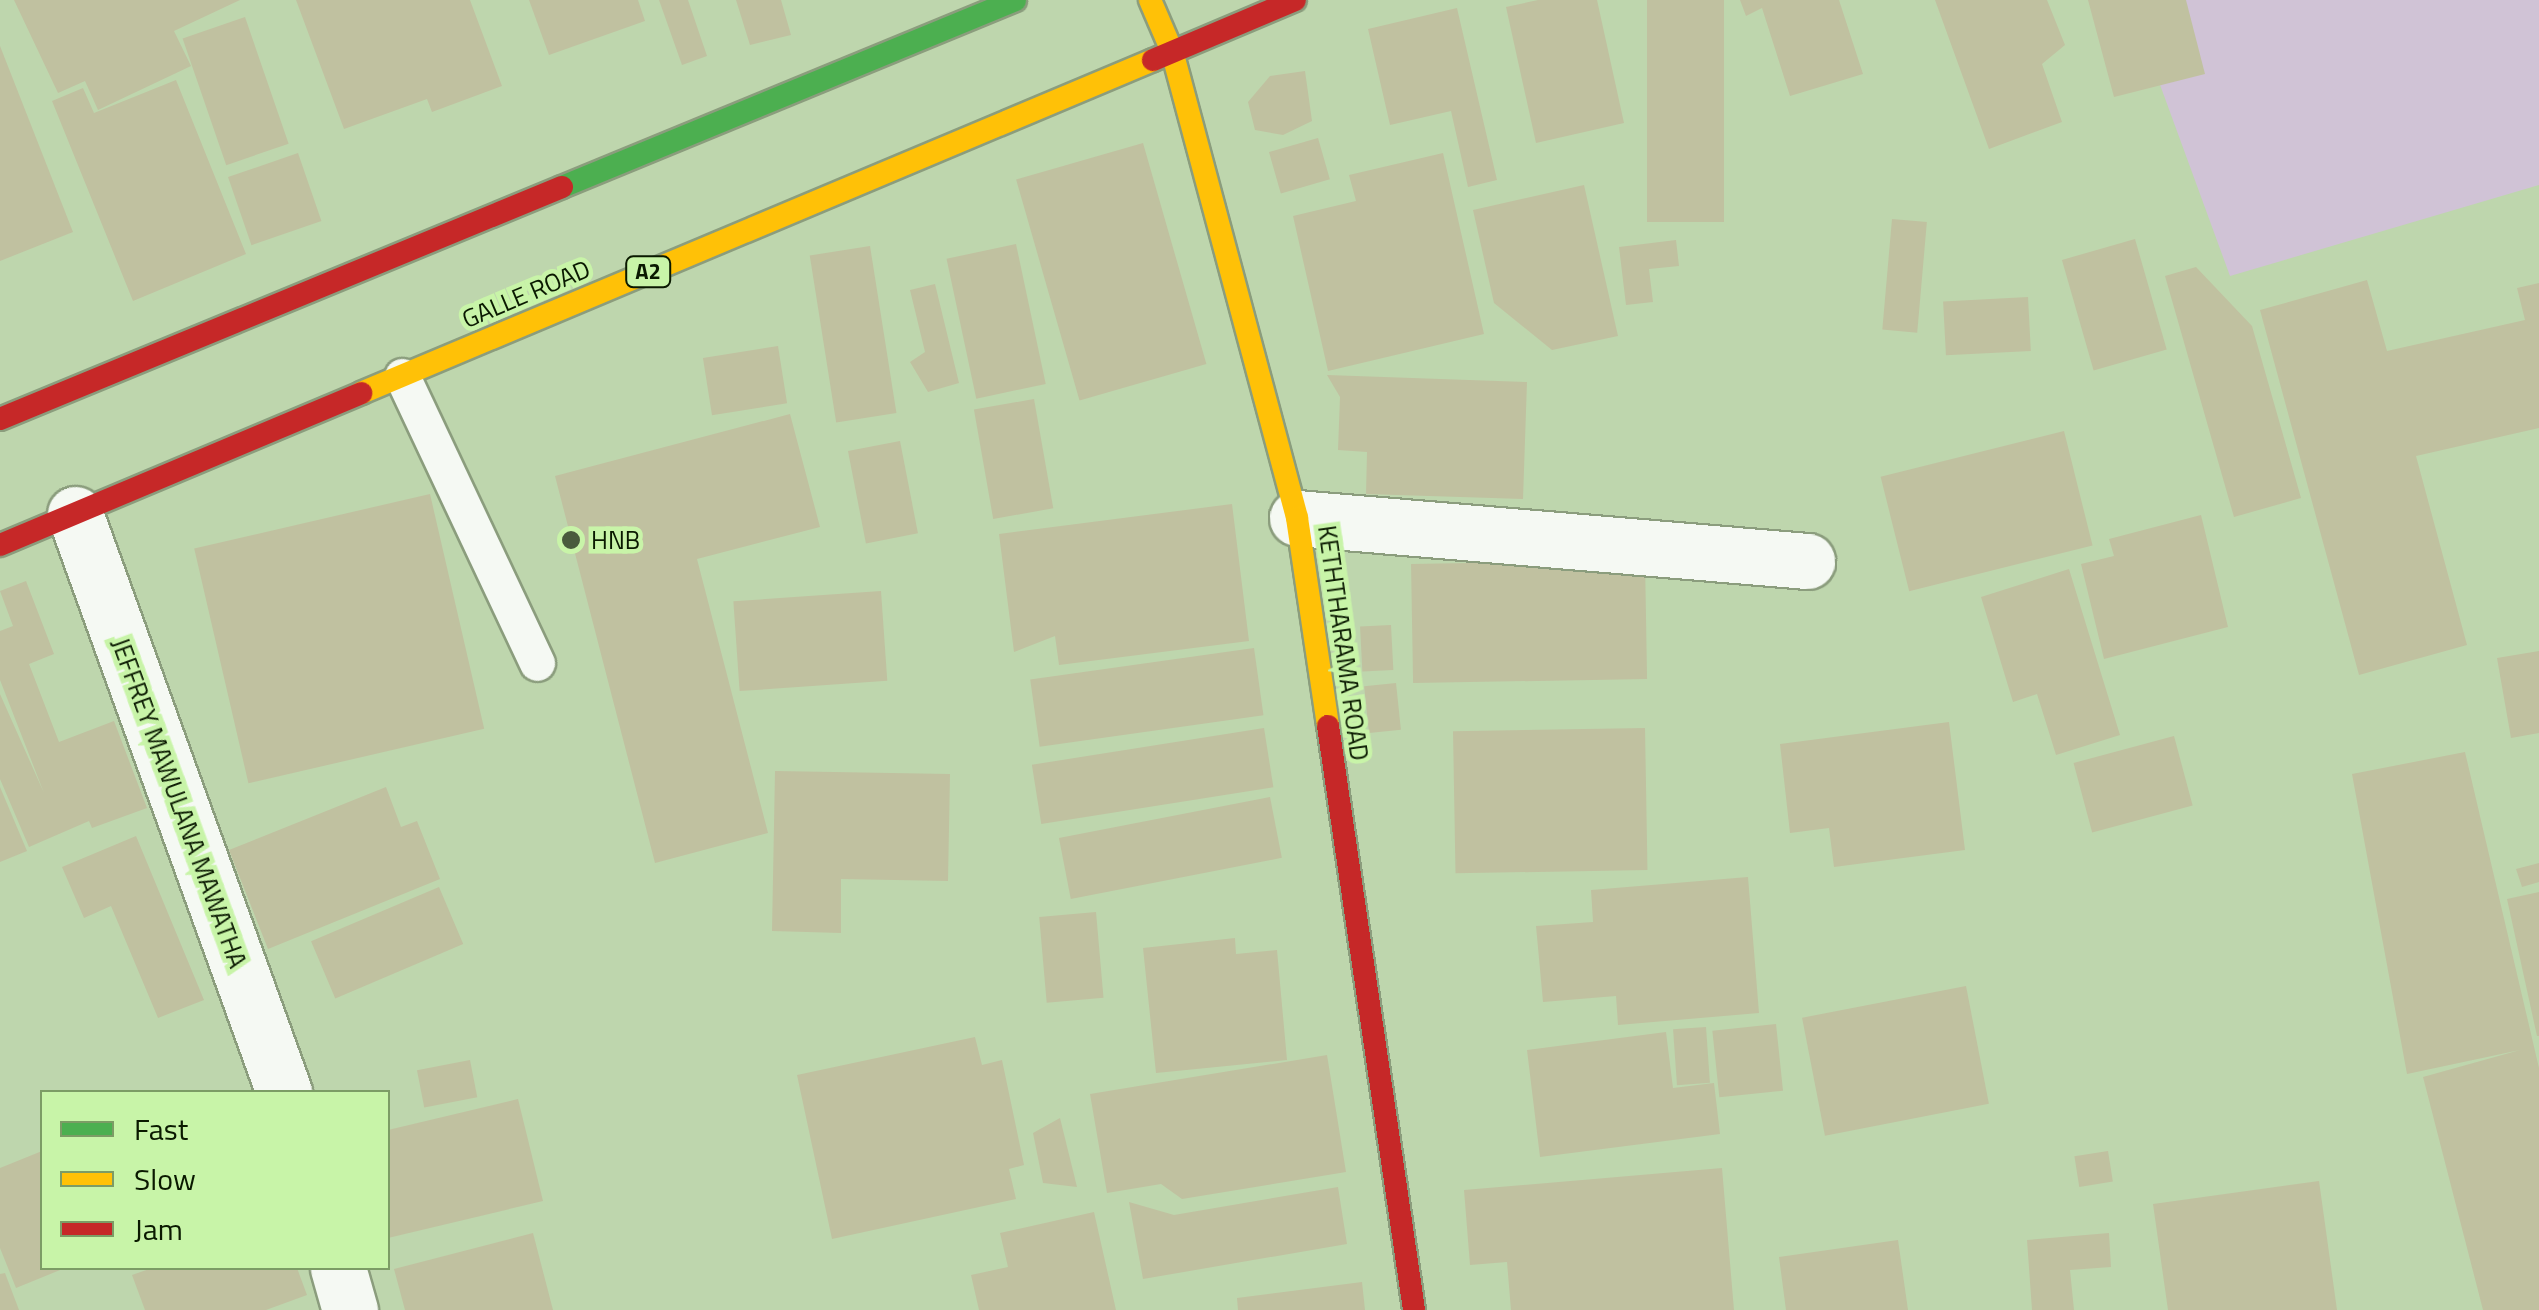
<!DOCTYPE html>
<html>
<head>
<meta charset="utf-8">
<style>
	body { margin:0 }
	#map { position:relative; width:2539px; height:1310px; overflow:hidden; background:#bed6ad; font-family:"Titillium Web",sans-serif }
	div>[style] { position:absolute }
	.green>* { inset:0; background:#d0c3d6 }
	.building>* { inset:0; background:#c0c1a0; transform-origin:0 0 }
	.roads { filter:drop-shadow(2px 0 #8b9d7d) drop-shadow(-2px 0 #8b9d7d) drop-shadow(0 2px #8b9d7d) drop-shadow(0 -2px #8b9d7d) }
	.lane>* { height:35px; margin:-17.5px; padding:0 17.5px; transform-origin:17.5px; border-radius:17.5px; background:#f5f9f3 }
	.street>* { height:55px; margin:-27.5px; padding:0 27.5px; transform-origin:27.5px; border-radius:27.5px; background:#f5f9f3 }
	.fast>* { height:22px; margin:-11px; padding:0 11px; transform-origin:11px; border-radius:11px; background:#4caf50 }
	.slow>* { height:22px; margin:-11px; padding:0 11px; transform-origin:11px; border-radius:11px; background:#ffc107 }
	.jam>* { height:22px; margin:-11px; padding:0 11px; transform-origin:11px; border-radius:11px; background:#c62828 }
	.dots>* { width:28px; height:28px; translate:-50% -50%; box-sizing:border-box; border:5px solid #c8f4a8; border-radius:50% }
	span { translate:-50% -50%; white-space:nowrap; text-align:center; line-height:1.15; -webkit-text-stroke:9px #c8f4a8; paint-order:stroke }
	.shield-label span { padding:2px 8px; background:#c8f4a8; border:2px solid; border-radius:8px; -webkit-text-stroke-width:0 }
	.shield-label { font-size:22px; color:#0a1900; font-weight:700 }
	.street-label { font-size:25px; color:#0a1900 }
	.poi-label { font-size:25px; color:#0a1900 }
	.left { translate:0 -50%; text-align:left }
	.legend { position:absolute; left:40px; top:1090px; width:350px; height:180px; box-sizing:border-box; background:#c8f4a8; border:2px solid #7c9c65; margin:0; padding:12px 18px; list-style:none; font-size:30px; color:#0a1900 }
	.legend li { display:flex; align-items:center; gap:20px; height:50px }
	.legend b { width:50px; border:2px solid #7c9c65 }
</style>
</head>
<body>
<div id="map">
	<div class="green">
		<i style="clip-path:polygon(2129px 0,2539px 0,2539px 185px,2230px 276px)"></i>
	</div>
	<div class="building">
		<i style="clip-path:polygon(14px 0,240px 0,174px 31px,191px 66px,98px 110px,85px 81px,58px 93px)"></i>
		<i style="clip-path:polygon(296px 0,470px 0,502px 86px,432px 112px,427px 99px,344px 129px)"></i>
		<i style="clip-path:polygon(529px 0,638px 0,645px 21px,549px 55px)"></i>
		<i style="clip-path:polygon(659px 0,688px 0,707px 56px,682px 65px)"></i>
		<i style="clip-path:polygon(736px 0,781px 0,791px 35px,750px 45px)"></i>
		<i style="clip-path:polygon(1538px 0,1597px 0,1624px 123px,1536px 143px,1506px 7px)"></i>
		<i style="left:1647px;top:0;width:77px;height:222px"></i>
		<i style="clip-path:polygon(1740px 0,1839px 0,1863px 74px,1790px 96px,1762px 8px,1746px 16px)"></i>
		<i style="clip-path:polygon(1935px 0,2047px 0,2065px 45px,2042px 64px,2062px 122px,1989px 149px)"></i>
		<i style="clip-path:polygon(2088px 0,2186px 0,2205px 74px,2114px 97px)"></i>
		<i style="clip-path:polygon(1457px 8px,1497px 180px,1468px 187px,1451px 111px,1390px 125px,1368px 29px)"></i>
		<i style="left:245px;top:17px;width:134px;height:66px;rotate:71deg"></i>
		<i style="clip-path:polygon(0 46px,73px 232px,0 261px)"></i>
		<i style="clip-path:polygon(1305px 71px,1312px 121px,1283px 135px,1255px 130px,1248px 102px,1270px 76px)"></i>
		<i style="clip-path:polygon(176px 80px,246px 254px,133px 301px,52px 101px,83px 88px,94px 113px)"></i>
		<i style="left:1318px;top:138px;width:43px;height:51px;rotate:74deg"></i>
		<i style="left:1143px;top:143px;width:230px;height:132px;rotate:74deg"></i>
		<i style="left:298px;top:153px;width:72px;height:74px;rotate:71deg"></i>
		<i style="clip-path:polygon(1443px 153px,1484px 334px,1328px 371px,1293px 216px,1356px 201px,1349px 175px)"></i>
		<i style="clip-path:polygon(1584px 185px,1618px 336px,1552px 350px,1494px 303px,1473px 210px)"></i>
		<i style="left:1892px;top:219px;width:35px;height:111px;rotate:5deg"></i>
		<i style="left:2135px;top:239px;width:115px;height:76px;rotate:74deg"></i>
		<i style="clip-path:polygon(1676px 240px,1679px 266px,1649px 269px,1653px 302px,1626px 305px,1619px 247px)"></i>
		<i style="left:1016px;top:244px;width:143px;height:71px;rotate:78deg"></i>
		<i style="left:870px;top:246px;width:169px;height:61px;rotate:81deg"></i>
		<i style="clip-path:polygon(2196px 267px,2252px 326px,2301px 498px,2234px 517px,2165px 276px)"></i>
		<i style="clip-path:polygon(2367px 280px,2387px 351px,2525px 320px,2517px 288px,2539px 283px,2539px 428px,2416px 456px,2467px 645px,2359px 675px,2260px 310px)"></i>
		<i style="clip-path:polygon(935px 284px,959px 383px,928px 392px,910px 362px,925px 352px,910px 290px)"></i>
		<i style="left:2028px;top:297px;width:54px;height:85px;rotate:87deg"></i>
		<i style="left:778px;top:346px;width:58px;height:76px;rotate:81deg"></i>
		<i style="clip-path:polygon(1327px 375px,1527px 382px,1523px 499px,1366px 494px,1367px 452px,1338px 450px,1340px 397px)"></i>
		<i style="left:1034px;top:399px;width:111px;height:61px;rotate:80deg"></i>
		<i style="clip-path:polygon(790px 414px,820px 527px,697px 559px,768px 833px,655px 863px,555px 476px)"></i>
		<i style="left:2064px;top:431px;width:118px;height:189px;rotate:76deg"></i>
		<i style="left:900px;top:441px;width:94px;height:53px;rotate:79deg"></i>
		<i style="left:430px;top:494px;width:241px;height:242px;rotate:77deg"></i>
		<i style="clip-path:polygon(1232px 504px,1249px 641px,1059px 665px,1055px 636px,1014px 652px,999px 534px)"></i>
		<i style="clip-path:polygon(2201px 515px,2228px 627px,2104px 659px,2081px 564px,2114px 556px,2109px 539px)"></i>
		<i style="left:1645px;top:560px;width:119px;height:234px;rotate:89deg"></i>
		<i style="clip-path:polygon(2069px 569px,2120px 735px,2056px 755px,2037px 694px,2013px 702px,1981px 597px)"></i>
		<i style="clip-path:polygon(26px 581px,54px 654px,29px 664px,59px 742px,114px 721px,147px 808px,92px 828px,89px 821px,29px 847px,0 779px,0 694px,44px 793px,0 680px,0 631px,13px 626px,0 591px)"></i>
		<i style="left:881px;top:591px;width:90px;height:148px;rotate:86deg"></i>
		<i style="left:1391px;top:625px;width:45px;height:31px;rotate:87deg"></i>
		<i style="left:1254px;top:648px;width:68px;height:226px;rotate:82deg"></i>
		<i style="clip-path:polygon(2539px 651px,2539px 733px,2511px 738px,2497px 658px)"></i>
		<i style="left:1396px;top:683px;width:47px;height:32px;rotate:84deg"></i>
		<i style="clip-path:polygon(1949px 722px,1965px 850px,1834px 867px,1829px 828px,1790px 833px,1780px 744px)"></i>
		<i style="left:1264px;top:728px;width:60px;height:235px;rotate:81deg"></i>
		<i style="left:1645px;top:728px;width:142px;height:192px;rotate:89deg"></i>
		<i style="left:2174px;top:736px;width:72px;height:104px;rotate:75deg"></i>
		<i style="clip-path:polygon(2465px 752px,2539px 1068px,2539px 1310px,2483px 1310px,2423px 1077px,2520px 1050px,2407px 1074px,2352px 774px)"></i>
		<i style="clip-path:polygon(775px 771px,950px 774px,948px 881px,841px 879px,841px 933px,772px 931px)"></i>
		<i style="clip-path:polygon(0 787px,27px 851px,0 862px)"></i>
		<i style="clip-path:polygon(386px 787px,401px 827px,417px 821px,440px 879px,268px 949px,229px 850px)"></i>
		<i style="left:1270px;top:797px;width:62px;height:215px;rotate:79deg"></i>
		<i style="clip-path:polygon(136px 836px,204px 1000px,158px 1018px,111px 906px,84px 918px,62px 867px)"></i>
		<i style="clip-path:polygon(2539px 863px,2539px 882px,2522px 887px,2516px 869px)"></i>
		<i style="clip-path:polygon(1748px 877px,1759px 1013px,1618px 1025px,1616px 996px,1543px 1002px,1536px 926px,1593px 922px,1591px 890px)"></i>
		<i style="left:439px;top:887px;width:62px;height:139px;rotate:67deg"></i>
		<i style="clip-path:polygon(2539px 892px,2539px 1036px,2537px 1036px,2507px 899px)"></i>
		<i style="left:1096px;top:912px;width:86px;height:57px;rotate:85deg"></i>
		<i style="clip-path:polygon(1235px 938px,1236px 954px,1277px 950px,1287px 1060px,1156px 1073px,1143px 948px)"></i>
		<i style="left:1966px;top:986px;width:120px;height:167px;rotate:79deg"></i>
		<i style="left:1776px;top:1024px;width:67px;height:64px;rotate:84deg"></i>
		<i style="left:1706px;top:1027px;width:56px;height:33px;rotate:86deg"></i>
		<i style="clip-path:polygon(1666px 1032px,1673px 1088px,1714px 1083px,1720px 1134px,1540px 1157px,1527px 1050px)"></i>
		<i style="clip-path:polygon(975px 1037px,982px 1065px,1002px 1060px,1024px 1165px,1009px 1169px,1016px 1199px,832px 1239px,797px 1075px)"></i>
		<i style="clip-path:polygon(1327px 1055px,1346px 1172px,1182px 1199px,1161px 1184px,1107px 1193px,1090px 1094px)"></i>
		<i style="left:470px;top:1060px;width:38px;height:54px;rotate:79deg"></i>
		<i style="clip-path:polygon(518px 1099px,543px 1201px,388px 1238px,388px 1130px)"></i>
		<i style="clip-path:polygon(1060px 1118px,1077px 1187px,1043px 1183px,1033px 1133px)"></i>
		<i style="clip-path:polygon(42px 1151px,42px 1268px,65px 1268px,16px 1288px,0 1248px,0 1168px)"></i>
		<i style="left:2108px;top:1151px;width:31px;height:34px;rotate:81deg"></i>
		<i style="clip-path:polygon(1722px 1168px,1734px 1310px,1511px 1310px,1507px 1262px,1470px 1265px,1464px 1190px)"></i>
		<i style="clip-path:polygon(2319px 1181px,2337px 1310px,2168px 1310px,2153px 1204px)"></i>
		<i style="clip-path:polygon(1338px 1187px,1347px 1244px,1143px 1279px,1129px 1202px,1174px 1215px)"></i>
		<i style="clip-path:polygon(1094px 1212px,1116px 1310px,979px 1310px,971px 1275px,1008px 1267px,1000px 1233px)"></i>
		<i style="clip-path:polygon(533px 1233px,553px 1310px,405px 1310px,394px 1269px)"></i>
		<i style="clip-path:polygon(2109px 1233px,2111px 1267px,2070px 1270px,2074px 1310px,2032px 1310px,2027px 1240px)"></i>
		<i style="clip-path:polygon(1898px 1240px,1908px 1310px,1786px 1310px,1779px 1257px)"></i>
		<i style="clip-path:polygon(152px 1268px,297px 1268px,307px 1295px,266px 1310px,145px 1310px,132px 1275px)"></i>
		<i style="clip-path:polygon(5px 1273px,19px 1310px,0 1310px,0 1274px)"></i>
		<i style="clip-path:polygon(1362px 1282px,1365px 1310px,1238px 1310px,1237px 1298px)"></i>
	</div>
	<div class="roads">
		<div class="lane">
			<i style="left:402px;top:376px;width:317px;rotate:64.8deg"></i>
		</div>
		<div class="street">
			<i style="left:75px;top:514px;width:615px;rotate:70.12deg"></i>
			<i style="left:1297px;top:518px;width:512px;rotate:4.82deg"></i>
			<i style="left:338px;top:1268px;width:44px;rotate:74.1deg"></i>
		</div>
		<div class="fast">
			<i style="left:562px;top:187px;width:490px;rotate:-22.4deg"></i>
		</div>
		<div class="slow">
			<i style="left:1150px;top:0;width:56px;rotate:66.7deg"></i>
			<i style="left:1172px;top:51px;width:483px;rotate:75deg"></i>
			<i style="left:1297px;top:518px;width:210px;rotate:81.5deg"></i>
			<i style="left:361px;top:393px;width:859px;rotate:-22.8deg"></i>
		</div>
		<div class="jam">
			<i style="left:1153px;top:60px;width:154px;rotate:-22.9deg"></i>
			<i style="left:0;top:419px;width:608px;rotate:-22.43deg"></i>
			<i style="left:0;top:545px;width:392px;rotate:-22.8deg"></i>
			<i style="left:1328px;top:726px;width:590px;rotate:81.62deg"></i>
		</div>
	</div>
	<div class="dots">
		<i style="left:571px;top:540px;background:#495b3d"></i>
	</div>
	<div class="shield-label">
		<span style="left:648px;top:272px">A2</span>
	</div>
	<div class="street-label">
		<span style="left:526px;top:294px;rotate:-23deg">GALLE ROAD</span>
		<span style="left:1343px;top:643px;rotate:82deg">KETHTHARAMA ROAD</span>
		<span style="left:179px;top:803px;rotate:70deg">JEFFREY MAWULANA MAWATHA</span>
	</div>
	<div class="poi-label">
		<span class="left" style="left:591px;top:540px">HNB</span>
	</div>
	<ul class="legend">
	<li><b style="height:12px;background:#4caf50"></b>Fast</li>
	<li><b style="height:12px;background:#ffc107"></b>Slow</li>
	<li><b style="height:12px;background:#c62828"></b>Jam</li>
	</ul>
</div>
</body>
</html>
